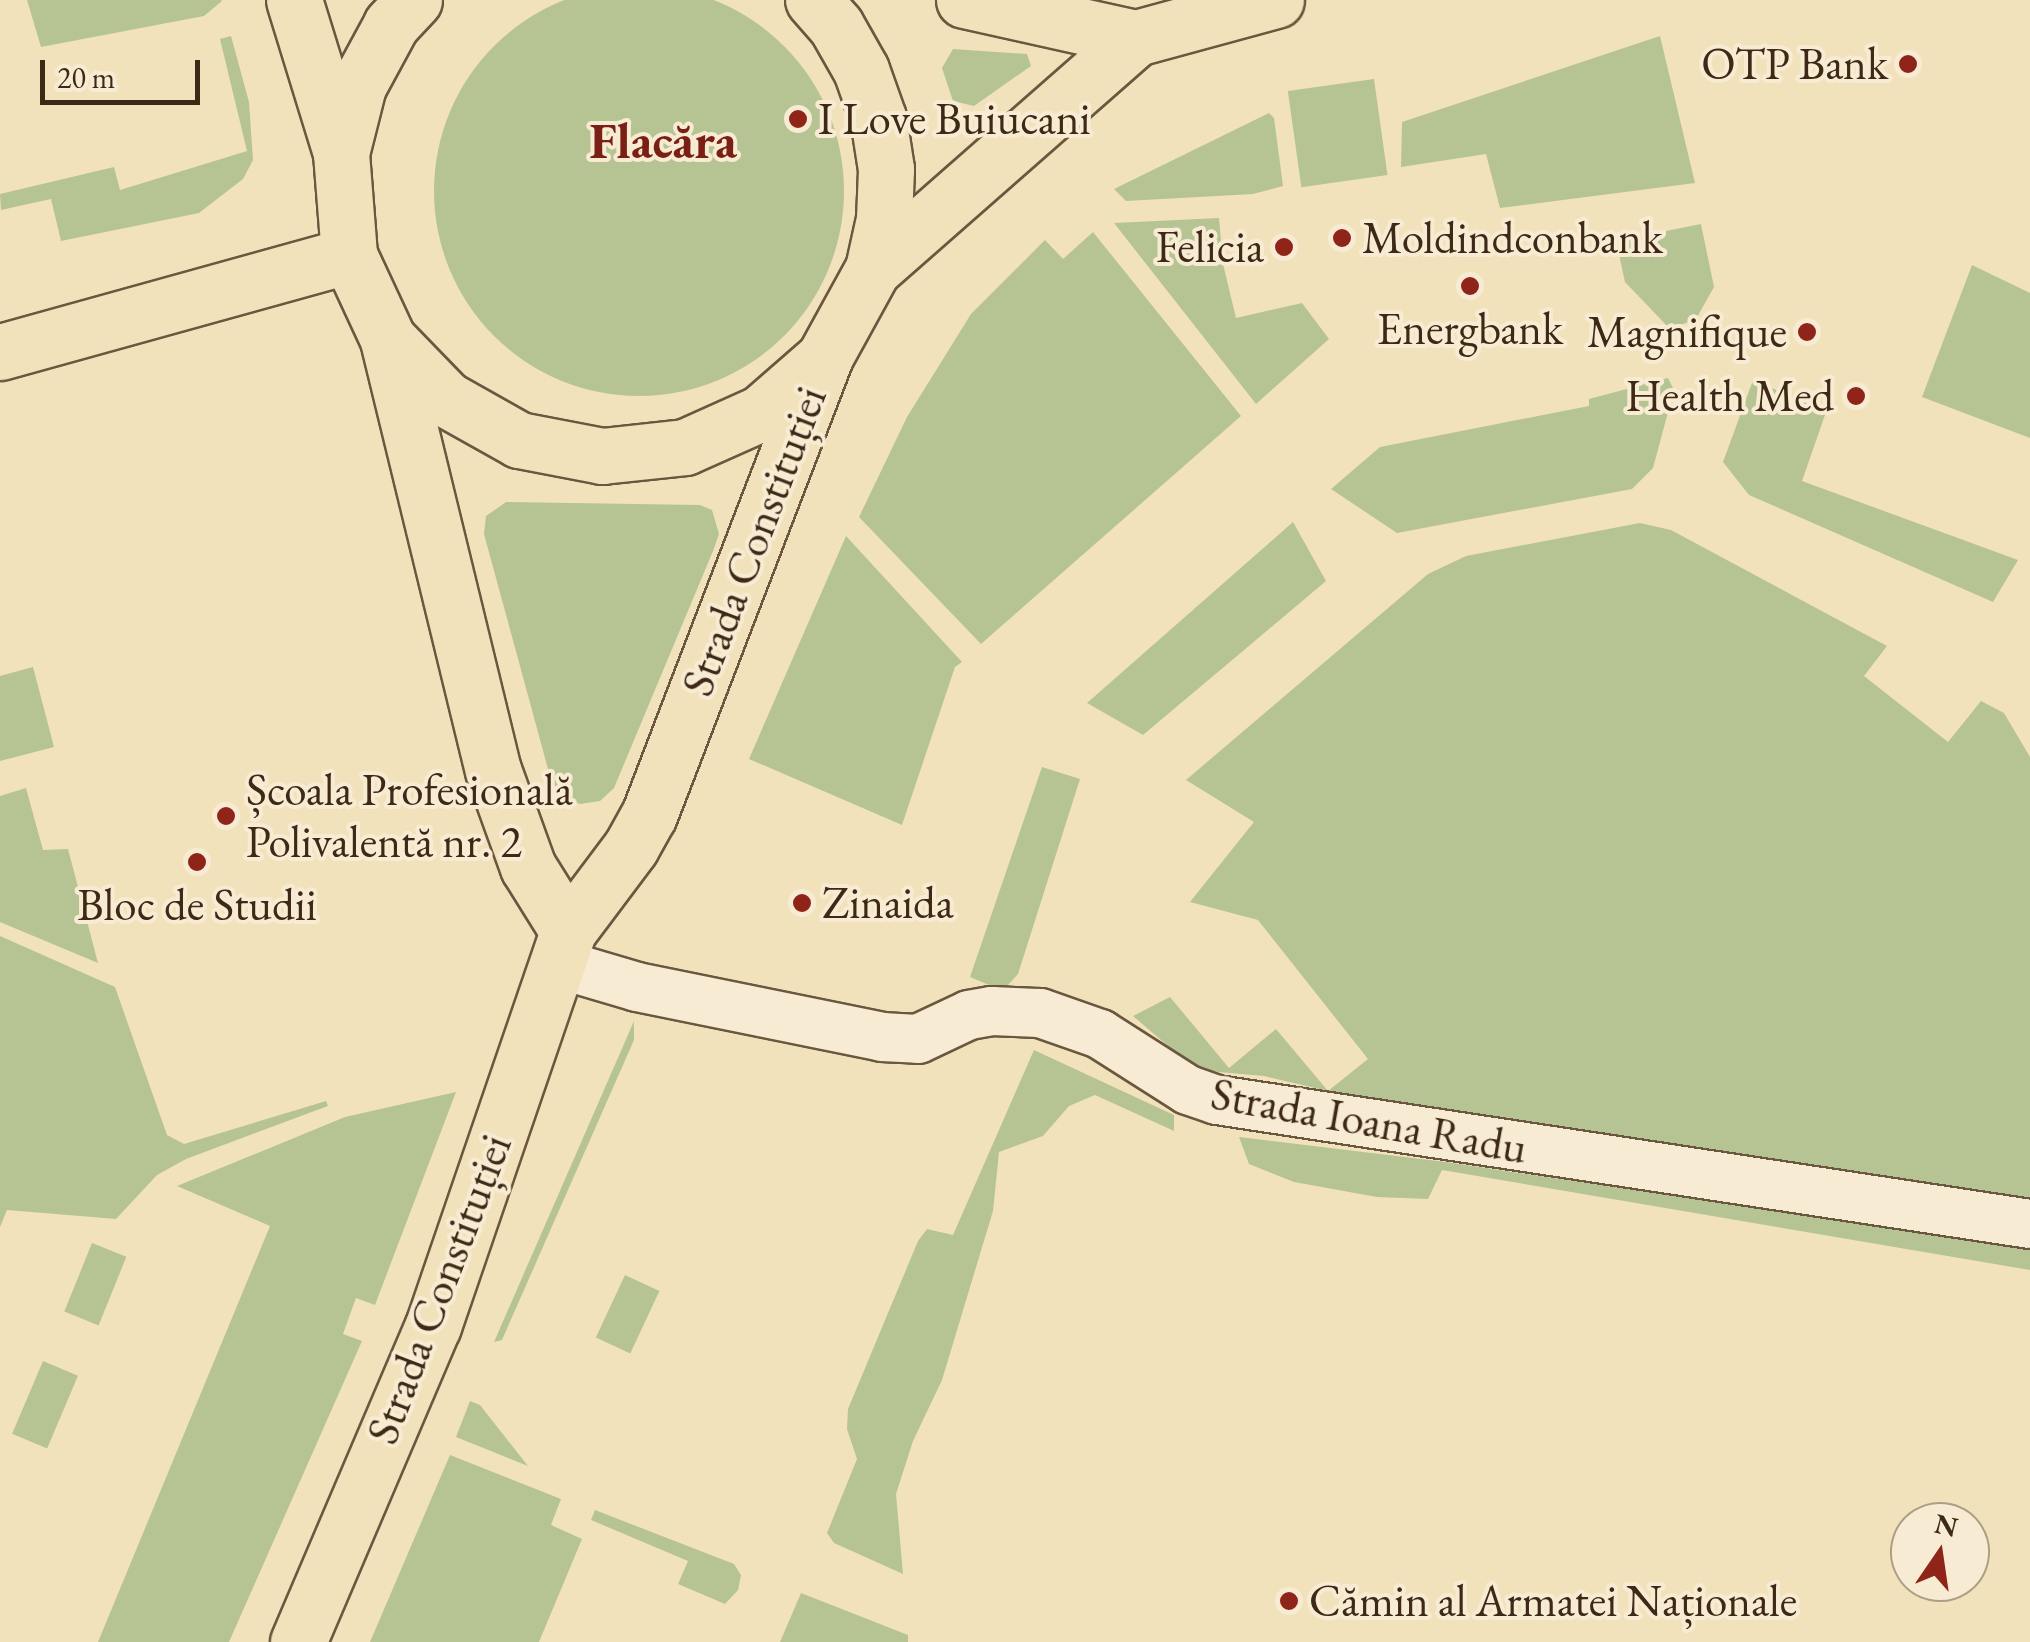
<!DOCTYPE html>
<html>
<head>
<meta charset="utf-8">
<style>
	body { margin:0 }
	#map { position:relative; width:2030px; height:1642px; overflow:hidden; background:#f2e2bb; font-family:"EB Garamond",serif }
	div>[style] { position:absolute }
	.green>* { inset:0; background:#b6c493; transform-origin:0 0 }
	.round { border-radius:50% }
	.roads { filter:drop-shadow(2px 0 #6b573f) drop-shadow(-2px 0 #6b573f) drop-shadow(0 2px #6b573f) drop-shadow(0 -2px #6b573f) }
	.street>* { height:48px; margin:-24px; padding:0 24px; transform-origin:24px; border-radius:24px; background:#f7ecd3 }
	.primary>* { height:55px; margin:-27.5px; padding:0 27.5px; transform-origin:27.5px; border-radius:27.5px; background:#f2e2bb }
	.dots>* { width:28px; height:28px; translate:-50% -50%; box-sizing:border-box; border:5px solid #f7ecd3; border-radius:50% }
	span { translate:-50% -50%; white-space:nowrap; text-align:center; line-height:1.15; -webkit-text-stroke:8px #f7ecd3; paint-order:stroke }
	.poi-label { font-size:45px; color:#3e2916 }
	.right { translate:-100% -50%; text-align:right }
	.left { translate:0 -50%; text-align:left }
	.street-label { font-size:45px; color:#3e2916 }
	.quarter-label { font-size:50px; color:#7a1f14; font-weight:700 }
	.north { position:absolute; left:1890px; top:1502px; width:100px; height:100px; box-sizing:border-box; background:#f7ecd3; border:2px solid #ad9e87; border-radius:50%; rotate:13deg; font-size:28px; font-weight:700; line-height:40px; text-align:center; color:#3e2916 }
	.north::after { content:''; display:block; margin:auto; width:35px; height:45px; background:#8f2418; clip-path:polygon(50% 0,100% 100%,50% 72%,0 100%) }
	.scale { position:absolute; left:40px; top:60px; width:160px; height:45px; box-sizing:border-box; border:5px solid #3e2916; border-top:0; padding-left:12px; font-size:30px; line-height:35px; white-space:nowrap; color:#3e2916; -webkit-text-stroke:8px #f7ecd3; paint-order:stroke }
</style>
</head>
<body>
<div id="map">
	<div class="green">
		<i class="round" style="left:434px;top:-14px;width:410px;height:410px"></i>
		<i style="clip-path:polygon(27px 0,221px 0,222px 1px,204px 16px,41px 47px)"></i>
		<i style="clip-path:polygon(231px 36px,249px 102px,253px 160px,243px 179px,199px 213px,61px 241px,51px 199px,1px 210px,0 194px,114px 167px,120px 190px,247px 151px,220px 39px)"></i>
		<i style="clip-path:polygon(1660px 36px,1695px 183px,1500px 208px,1486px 154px,1401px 167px,1402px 122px)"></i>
		<i style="clip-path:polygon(953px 49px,1027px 54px,1031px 66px,974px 106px,953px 101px,942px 68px)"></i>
		<i style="left:1374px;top:79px;width:97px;height:87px;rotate:82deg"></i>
		<i style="clip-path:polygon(1269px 113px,1274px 118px,1283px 186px,1253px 194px,1126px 201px,1114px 189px)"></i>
		<i style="clip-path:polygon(1219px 218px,1223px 264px,1236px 318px,1302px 303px,1329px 339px,1256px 404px,1114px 223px)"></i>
		<i style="clip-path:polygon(1701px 224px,1714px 287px,1696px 319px,1670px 329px,1625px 282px,1616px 241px)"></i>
		<i style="clip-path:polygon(1093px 232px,1241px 416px,981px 644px,859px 517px,907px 417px,971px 314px,1045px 240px,1063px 259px)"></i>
		<i style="clip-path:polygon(1972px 265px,2030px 293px,2030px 438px,1922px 397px)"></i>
		<i style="clip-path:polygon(1668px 378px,1674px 390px,1653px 468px,1632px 489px,1397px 533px,1331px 489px,1380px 447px,1589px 406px,1589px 399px)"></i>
		<i style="clip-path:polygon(1753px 380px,1826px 412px,1802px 481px,2018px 560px,1993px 602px,1749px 495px,1723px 462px)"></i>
		<i style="clip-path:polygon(506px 502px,700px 505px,712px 510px,719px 534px,713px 551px,614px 788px,600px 801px,580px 804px,561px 796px,551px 780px,484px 534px,486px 516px)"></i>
		<i style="clip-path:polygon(1293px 522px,1326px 581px,1143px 735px,1087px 703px)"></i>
		<i style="clip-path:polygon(1640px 523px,1671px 530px,1887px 646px,1864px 676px,1948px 742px,1981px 701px,2004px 713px,2030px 757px,2030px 1203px,1328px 1091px,1264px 1076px,1196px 1070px,1133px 1016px,1170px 997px,1229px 1068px,1276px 1029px,1328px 1091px,1368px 1059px,1258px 920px,1190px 902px,1254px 822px,1186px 780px,1428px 574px,1466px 556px)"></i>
		<i style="clip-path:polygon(846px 536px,962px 662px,955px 667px,902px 825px,749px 759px)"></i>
		<i style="clip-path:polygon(33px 667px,54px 747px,0 761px,0 676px)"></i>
		<i style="clip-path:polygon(1042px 767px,1080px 779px,1018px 974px,1008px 985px,989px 985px,970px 977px)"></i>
		<i style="clip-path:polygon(26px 788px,43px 850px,68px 849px,98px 963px,0 922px,0 796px)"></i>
		<i style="clip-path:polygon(0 936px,115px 987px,167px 1135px,184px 1144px,326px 1101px,328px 1106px,186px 1159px,157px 1175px,116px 1219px,7px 1210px,0 1227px)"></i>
		<i style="clip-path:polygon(634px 1021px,634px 1040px,502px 1340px,494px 1342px)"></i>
		<i style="clip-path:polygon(1034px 1050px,1174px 1115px,1174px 1131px,1095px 1095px,1069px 1106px,1043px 1136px,999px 1152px,993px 1211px,942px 1380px,913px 1441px,896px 1494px,903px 1574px,834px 1543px,827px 1533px,857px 1459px,847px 1429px,848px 1409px,918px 1241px,927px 1229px,953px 1235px)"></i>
		<i style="clip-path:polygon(456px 1092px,375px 1305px,356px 1298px,343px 1334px,362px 1341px,229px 1642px,98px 1642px,270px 1226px,177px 1186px,345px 1117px)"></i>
		<i style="clip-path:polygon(1239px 1137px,1446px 1162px,2030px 1249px,2030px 1270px,1442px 1170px,1428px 1199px,1377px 1197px,1294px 1182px,1249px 1164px)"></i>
		<i style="left:92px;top:1243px;width:37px;height:74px;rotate:22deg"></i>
		<i style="left:625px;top:1275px;width:38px;height:69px;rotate:25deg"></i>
		<i style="left:43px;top:1361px;width:38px;height:79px;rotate:23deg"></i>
		<i style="clip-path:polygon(470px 1401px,480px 1405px,528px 1466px,456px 1437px)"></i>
		<i style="clip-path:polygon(450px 1455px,561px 1499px,551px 1525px,582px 1539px,539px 1642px,370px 1642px)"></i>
		<i style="clip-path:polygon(595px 1510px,734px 1564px,741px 1575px,738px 1590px,725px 1604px,678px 1584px,688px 1561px,591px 1520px)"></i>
		<i style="clip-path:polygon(801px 1593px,908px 1635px,908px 1642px,780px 1642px)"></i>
	</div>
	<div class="roads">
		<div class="street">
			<i style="left:556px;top:963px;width:84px;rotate:16.5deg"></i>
			<i style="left:637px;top:987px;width:250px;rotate:11.5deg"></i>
			<i style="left:882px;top:1037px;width:36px;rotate:3deg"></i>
			<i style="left:918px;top:1039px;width:56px;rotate:-25.2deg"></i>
			<i style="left:969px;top:1015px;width:23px;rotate:-10deg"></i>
			<i style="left:992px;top:1011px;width:48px;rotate:2.4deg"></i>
			<i style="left:1040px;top:1013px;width:64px;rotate:19.3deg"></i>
			<i style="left:1100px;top:1034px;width:104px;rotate:32.5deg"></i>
			<i style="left:1188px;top:1090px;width:31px;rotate:19deg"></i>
			<i style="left:1217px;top:1100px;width:822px;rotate:8.67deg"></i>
		</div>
		<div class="primary">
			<i style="left:294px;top:0;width:160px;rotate:72.9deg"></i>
			<i style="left:414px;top:0;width:34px;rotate:133deg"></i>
			<i style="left:391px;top:25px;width:69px;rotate:118.4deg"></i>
			<i style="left:358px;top:86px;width:69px;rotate:104.2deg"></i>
			<i style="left:341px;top:153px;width:102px;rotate:85.5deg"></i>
			<i style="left:349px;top:255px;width:93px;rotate:65.1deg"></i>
			<i style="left:388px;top:339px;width:83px;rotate:46deg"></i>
			<i style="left:446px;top:399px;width:84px;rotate:29.3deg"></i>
			<i style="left:519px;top:440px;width:85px;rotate:10.9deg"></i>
			<i style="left:602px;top:456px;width:83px;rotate:-6.2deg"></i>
			<i style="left:685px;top:447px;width:83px;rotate:-24.1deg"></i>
			<i style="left:761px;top:413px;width:84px;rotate:-41.1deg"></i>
			<i style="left:824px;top:358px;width:102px;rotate:-61.2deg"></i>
			<i style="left:873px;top:269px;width:51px;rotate:-77.6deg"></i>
			<i style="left:884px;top:219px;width:50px;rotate:-87.7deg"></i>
			<i style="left:886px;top:169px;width:52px;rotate:-98.9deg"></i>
			<i style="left:878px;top:118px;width:51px;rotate:-109.5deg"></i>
			<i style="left:861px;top:70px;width:51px;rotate:-119.6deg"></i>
			<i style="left:836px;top:26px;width:35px;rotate:-131deg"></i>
			<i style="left:964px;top:0;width:176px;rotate:12.5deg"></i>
			<i style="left:873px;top:269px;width:350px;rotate:-41.3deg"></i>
			<i style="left:1136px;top:38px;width:145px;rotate:-15.2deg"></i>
			<i style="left:389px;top:344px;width:439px;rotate:76.3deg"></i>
			<i style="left:493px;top:770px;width:103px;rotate:70.2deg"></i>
			<i style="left:528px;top:867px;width:75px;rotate:58deg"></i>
			<i style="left:0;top:352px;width:362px;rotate:-15.5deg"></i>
			<i style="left:298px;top:1642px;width:344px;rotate:-66.9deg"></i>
			<i style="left:433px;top:1326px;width:417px;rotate:-71.1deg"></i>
			<i style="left:568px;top:931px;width:105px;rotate:-53.1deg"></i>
			<i style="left:631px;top:847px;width:37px;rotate:-61deg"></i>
			<i style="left:649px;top:815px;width:489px;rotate:-69deg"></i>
		</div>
	</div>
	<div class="dots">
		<i style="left:1908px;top:64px;background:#8f2418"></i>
		<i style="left:798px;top:119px;background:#8f2418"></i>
		<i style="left:1342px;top:238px;background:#8f2418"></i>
		<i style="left:1284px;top:247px;background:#8f2418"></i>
		<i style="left:1470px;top:286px;background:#8f2418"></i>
		<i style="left:1807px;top:332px;background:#8f2418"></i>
		<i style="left:1856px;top:396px;background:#8f2418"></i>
		<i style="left:226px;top:816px;background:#8f2418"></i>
		<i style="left:197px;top:862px;background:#8f2418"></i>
		<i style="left:802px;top:903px;background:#8f2418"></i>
		<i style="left:1289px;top:1601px;background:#8f2418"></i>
	</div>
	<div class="poi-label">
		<span class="right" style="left:1888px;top:64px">OTP Bank</span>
		<span class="left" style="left:818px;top:119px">I Love Buiucani</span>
		<span class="left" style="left:1362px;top:238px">Moldindconbank</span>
		<span class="right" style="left:1264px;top:247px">Felicia</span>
		<span style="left:1470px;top:329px">Energbank</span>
		<span class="right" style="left:1787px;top:332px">Magnifique</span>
		<span class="right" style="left:1834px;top:396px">Health Med</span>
		<span class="left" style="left:246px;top:816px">Școala Profesională<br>Polivalentă nr. 2</span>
		<span class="left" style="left:822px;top:903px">Zinaida</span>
		<span style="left:197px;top:905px">Bloc de Studii</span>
		<span class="left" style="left:1309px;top:1601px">Cămin al Armatei Naționale</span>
	</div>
	<div class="street-label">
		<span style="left:754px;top:541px;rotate:-69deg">Strada Constituției</span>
		<span style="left:1369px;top:1121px;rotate:10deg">Strada Ioana Radu</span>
		<span style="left:439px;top:1289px;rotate:-69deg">Strada Constituției</span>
	</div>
	<div class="quarter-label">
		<span style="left:663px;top:141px">Flacăra</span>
	</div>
	<div class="north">N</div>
	<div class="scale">20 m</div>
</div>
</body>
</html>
